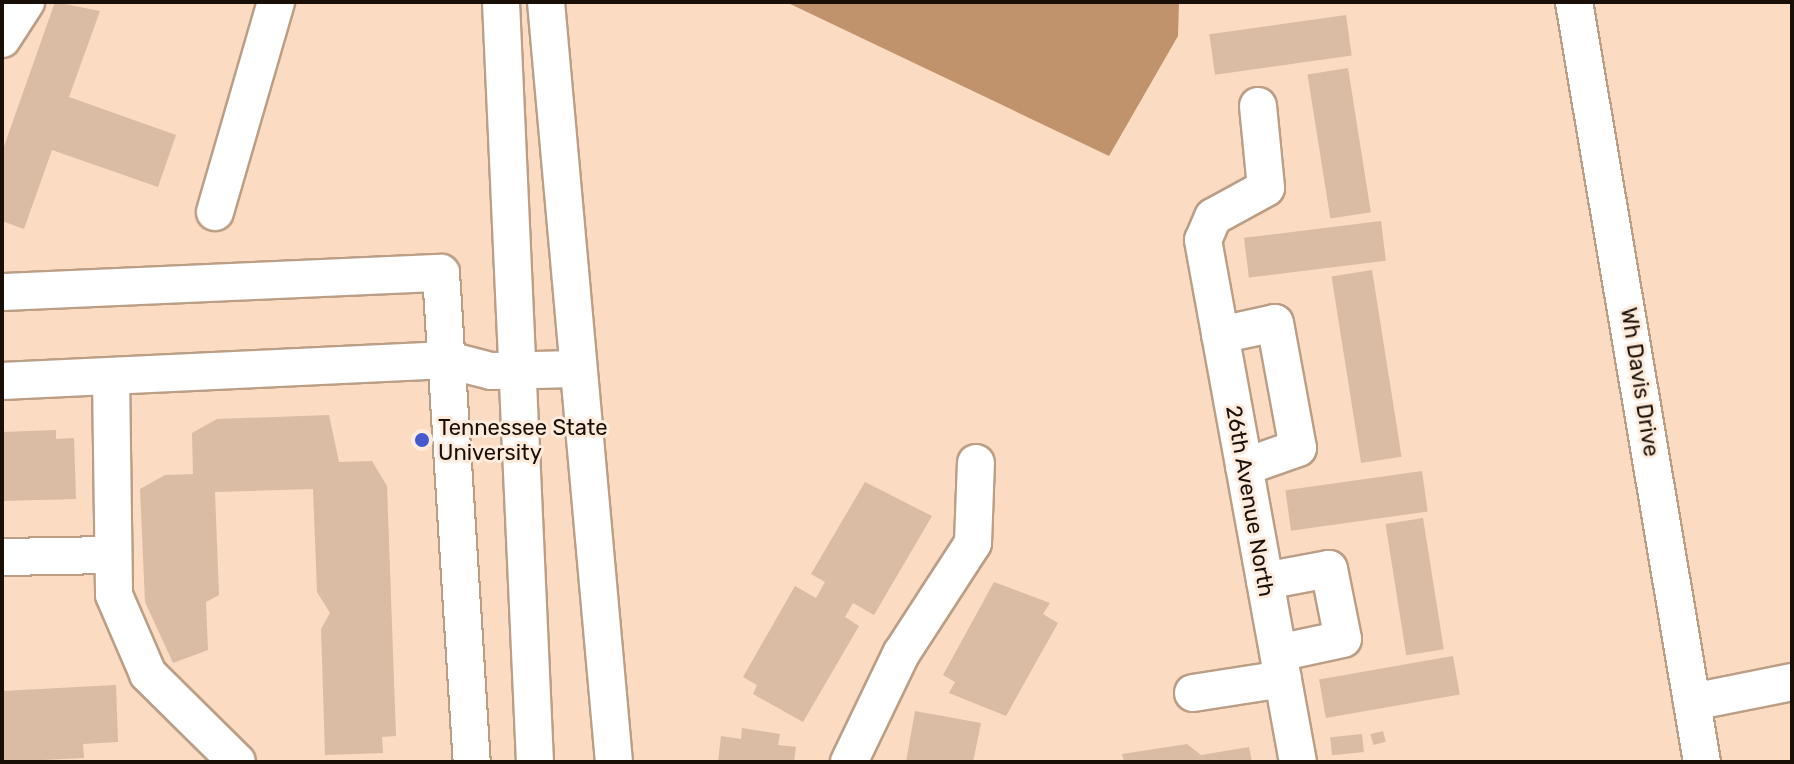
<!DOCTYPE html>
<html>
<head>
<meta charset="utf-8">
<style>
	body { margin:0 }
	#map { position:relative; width:1794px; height:764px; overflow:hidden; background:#fbdbc2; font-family:Rubik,sans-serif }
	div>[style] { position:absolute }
	.forest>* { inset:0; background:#c1936d }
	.building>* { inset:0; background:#dabba3; transform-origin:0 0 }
	.roads { filter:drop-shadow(2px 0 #bb9e86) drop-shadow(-2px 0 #bb9e86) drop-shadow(0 2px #bb9e86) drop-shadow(0 -2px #bb9e86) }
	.minor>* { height:36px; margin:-18px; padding:0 18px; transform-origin:18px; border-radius:18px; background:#fff }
	.dots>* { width:22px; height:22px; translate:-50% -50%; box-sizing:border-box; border:4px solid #feebdc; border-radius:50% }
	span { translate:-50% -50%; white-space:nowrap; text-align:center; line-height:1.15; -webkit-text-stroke:6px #feebdc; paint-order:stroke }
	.street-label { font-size:22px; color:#1a0f07 }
	.poi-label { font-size:22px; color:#1a0f07 }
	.left { translate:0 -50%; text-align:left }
	.frame { position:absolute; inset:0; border:4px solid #1a0f07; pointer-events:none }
</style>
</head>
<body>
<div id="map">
	<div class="forest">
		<i style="clip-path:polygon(786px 2px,1179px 2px,1178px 36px,1109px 156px)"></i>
	</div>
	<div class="building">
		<i style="clip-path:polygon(55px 2px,100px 11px,69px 97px,176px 135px,158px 187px,52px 150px,24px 229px,2px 221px,2px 152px)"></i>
		<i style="left:1346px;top:15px;width:41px;height:138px;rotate:82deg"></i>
		<i style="left:1348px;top:68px;width:146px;height:41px;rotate:81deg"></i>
		<i style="left:1381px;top:221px;width:40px;height:138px;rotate:83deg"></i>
		<i style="left:1372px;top:270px;width:189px;height:41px;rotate:81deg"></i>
		<i style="clip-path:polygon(329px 415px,339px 462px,372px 461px,387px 486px,396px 736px,382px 737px,383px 753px,325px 755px,321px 629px,330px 613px,317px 592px,313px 489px,215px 492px,219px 595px,206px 602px,208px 650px,173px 663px,145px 602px,140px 489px,165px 475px,193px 474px,192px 433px,217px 419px)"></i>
		<i style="clip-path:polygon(56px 430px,56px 439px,74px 438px,76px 499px,2px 501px,2px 432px)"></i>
		<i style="left:1422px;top:471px;width:41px;height:138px;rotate:82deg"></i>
		<i style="clip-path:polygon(865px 482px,932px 516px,874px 615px,853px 603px,845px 617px,859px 626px,803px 722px,753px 694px,757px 685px,743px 677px,795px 586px,816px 598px,825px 582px,811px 574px)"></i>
		<i style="left:1423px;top:518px;width:133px;height:38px;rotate:81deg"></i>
		<i style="clip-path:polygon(994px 582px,1050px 603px,1043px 614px,1058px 623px,1006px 716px,949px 693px,955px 682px,943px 675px)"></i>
		<i style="left:1453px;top:656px;width:39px;height:136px;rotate:80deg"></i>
		<i style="clip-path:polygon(116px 685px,118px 742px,83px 744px,84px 758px,2px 762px,2px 691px)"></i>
		<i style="clip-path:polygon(915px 711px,981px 723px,973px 762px,906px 762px)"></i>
		<i style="clip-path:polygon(742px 728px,780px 734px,778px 745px,796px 747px,794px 762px,718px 762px,721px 736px,741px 739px)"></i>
		<i style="left:1383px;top:731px;width:11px;height:13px;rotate:75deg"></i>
		<i style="left:1362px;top:734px;width:18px;height:32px;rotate:84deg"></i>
		<i style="clip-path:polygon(1187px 744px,1201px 755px,1249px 747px,1252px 762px,1124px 762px,1122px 754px)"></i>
	</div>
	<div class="roads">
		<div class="minor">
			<i style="left:501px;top:2px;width:761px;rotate:87.44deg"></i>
			<i style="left:546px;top:2px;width:763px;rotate:84.89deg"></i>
			<i style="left:1574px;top:2px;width:771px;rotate:80.44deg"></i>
			<i style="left:2px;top:39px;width:44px;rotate:-57deg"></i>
			<i style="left:1258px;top:106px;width:82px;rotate:84.4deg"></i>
			<i style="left:1266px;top:188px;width:60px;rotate:151.3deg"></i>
			<i style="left:1213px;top:217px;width:25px;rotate:113deg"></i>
			<i style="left:1203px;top:240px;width:531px;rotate:79.69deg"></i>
			<i style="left:215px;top:212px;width:219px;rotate:-73.8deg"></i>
			<i style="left:2px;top:292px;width:439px;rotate:-2.5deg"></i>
			<i style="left:441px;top:273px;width:490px;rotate:86.4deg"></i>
			<i style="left:1220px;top:335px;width:56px;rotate:-12.3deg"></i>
			<i style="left:1275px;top:323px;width:127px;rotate:79.6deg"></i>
			<i style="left:1298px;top:448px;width:57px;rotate:160.6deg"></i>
			<i style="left:111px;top:376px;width:219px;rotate:89.2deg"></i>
			<i style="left:114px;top:595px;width:86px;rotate:66.7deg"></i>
			<i style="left:148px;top:674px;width:125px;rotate:44.7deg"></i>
			<i style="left:2px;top:381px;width:446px;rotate:-2.7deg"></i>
			<i style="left:448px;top:360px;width:44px;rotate:14.3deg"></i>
			<i style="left:491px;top:371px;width:85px;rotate:-1.3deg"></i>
			<i style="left:4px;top:557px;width:107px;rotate:-1.1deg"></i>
			<i style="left:1265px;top:581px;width:65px;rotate:-10.6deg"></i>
			<i style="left:1329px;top:569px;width:71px;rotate:78.7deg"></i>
			<i style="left:1343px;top:639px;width:66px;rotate:167.8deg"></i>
			<i style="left:1193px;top:693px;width:91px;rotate:-8.8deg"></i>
			<i style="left:1692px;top:702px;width:102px;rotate:-11.3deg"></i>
			<i style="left:849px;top:762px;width:120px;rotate:-64.3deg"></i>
			<i style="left:901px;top:654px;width:132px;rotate:-57deg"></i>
			<i style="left:973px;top:543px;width:80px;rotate:-87.9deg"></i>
		</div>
	</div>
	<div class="dots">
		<i style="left:422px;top:440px;background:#445ace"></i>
	</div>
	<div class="street-label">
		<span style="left:1640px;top:382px;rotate:81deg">Wh Davis Drive</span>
		<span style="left:1250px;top:501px;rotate:80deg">26th Avenue North</span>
	</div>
	<div class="poi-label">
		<span class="left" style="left:438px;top:440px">Tennessee State<br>University</span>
	</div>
	<div class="frame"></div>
</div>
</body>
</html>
